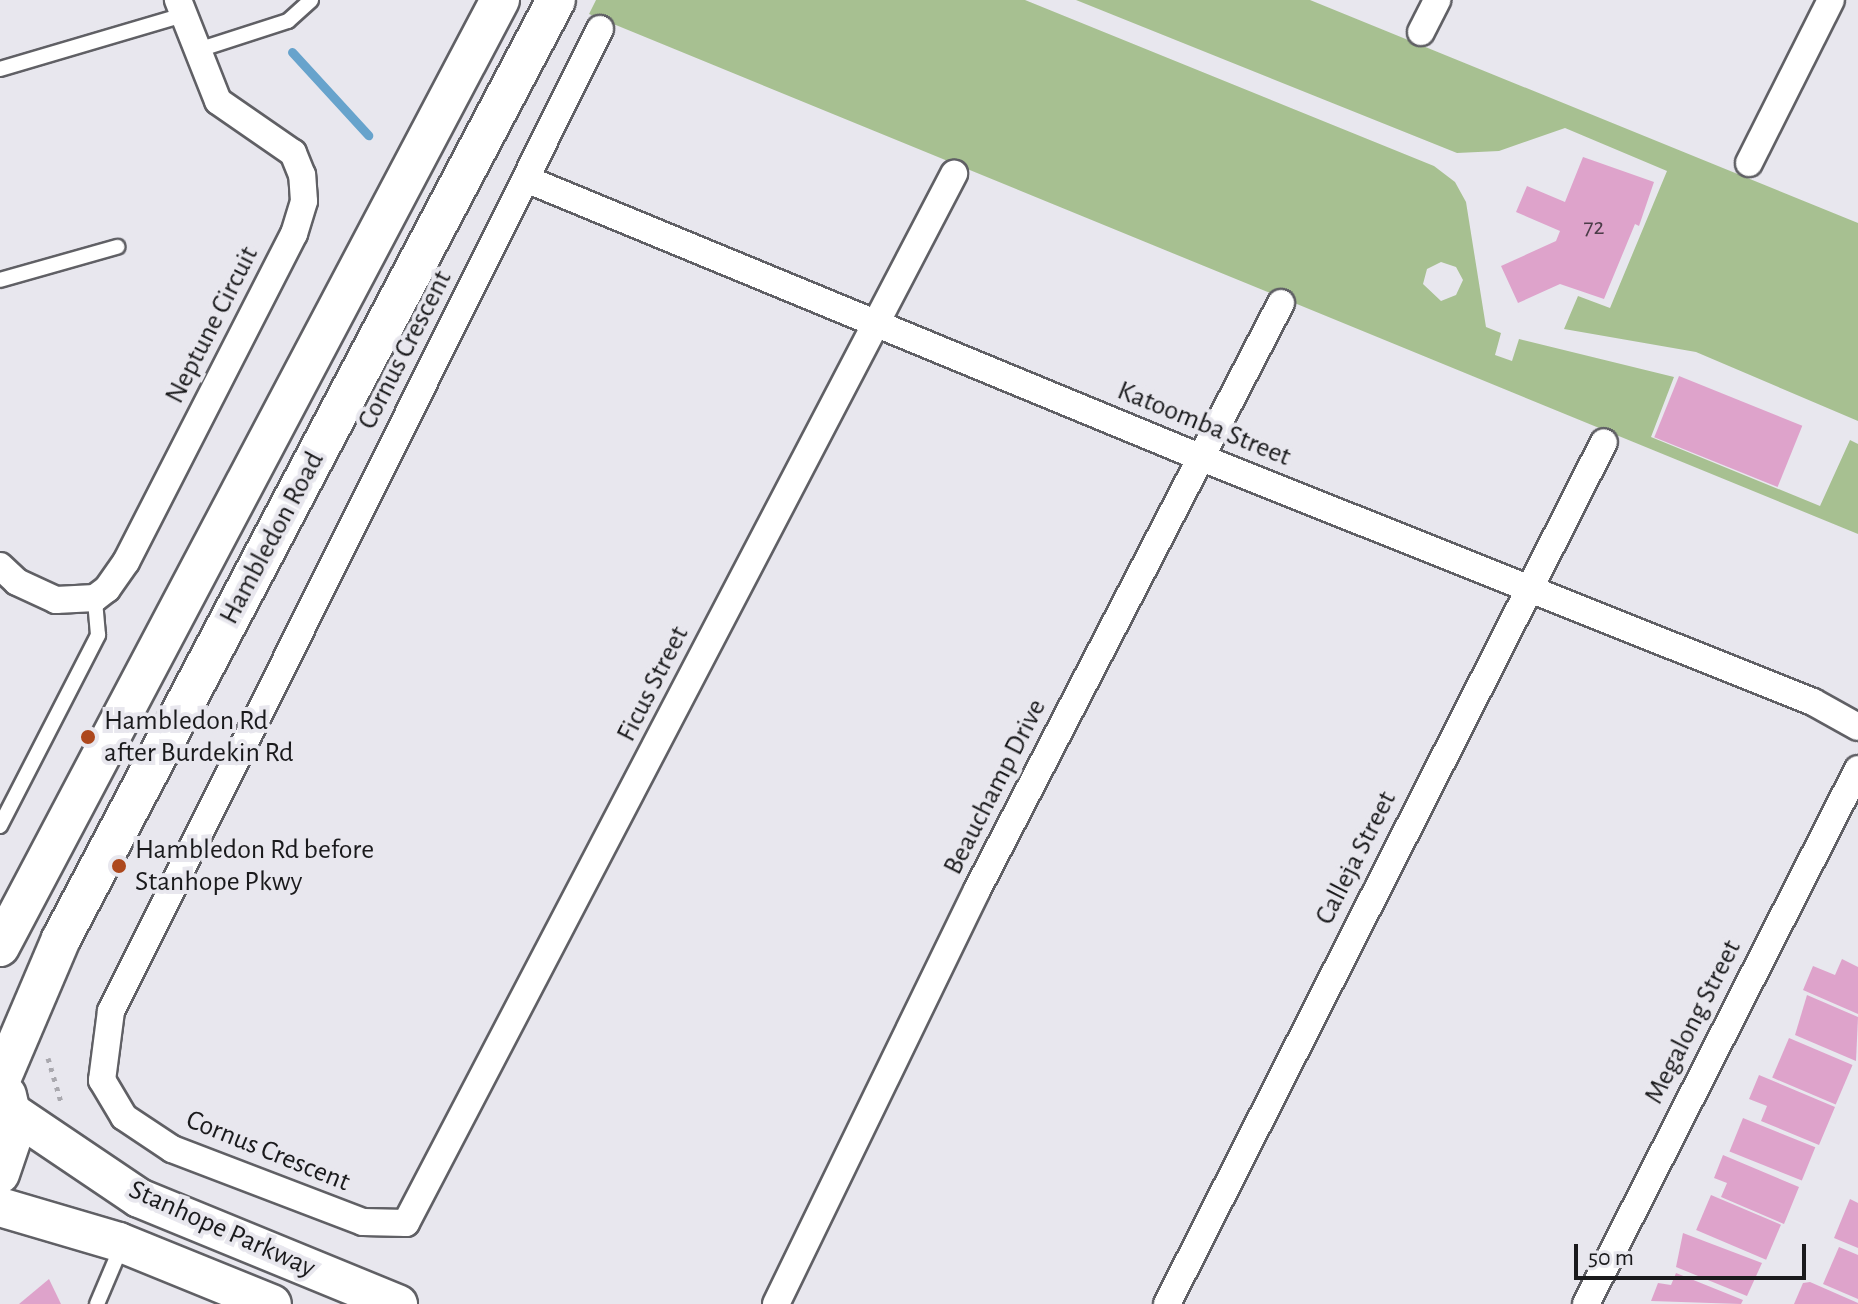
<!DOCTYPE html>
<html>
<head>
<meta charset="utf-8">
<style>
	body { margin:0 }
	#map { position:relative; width:1858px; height:1304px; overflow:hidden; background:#e8e7ee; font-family:"Alegreya Sans",sans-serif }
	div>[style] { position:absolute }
	.green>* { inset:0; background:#a7c091 }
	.stream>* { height:9px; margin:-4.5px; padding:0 4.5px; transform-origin:4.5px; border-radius:4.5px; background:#67a3cc }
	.building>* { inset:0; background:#dea3cb; transform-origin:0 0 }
	.path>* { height:5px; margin-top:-2.5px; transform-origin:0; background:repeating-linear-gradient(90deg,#a9a8ae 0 4px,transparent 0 10px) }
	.roads { filter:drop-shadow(2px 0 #606065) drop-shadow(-2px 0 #606065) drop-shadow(0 2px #606065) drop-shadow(0 -2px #606065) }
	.lane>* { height:14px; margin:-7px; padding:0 7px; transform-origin:7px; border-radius:7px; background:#fff }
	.street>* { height:26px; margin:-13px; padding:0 13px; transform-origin:13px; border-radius:13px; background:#fff }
	.secondary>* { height:38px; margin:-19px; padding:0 19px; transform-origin:19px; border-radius:19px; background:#fff }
	.dots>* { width:22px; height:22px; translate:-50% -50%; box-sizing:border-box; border:4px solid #e8e7ee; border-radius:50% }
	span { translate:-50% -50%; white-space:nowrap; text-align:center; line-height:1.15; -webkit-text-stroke:8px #e8e7ee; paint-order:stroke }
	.number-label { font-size:24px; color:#4b3c48 }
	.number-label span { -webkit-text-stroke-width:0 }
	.street-label { font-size:28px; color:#1a1a1c }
	.poi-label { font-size:28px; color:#1a1a1c }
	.left { translate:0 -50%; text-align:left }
	.scale { position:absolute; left:1574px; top:1244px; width:232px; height:36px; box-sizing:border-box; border:4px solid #1a1a1c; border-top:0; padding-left:10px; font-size:24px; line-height:28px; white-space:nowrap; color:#1a1a1c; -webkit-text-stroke:6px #e8e7ee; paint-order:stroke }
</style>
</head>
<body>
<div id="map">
	<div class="green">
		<i style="clip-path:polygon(evenodd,596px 0,1025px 0,1434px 166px,1455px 182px,1466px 202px,1486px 327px,1501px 333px,1495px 355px,1512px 361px,1519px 339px,1674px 377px,1651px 437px,1820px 506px,1850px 440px,1858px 444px,1858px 534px,589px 14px,596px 0,1441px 262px,1456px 267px,1463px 280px,1456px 295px,1441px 301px,1423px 284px,1427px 269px,1441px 262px)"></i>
		<i style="clip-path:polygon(1076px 0,1310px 0,1858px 223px,1858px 421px,1696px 352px,1564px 329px,1578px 296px,1610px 308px,1667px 171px,1565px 128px,1499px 151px,1457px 153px)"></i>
	</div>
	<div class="stream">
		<i style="left:292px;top:52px;width:113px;rotate:47.5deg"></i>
	</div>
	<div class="building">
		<i style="clip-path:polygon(1583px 157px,1654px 182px,1639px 226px,1635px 224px,1604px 299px,1560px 284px,1518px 303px,1501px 266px,1556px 241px,1560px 231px,1516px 212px,1527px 186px,1565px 202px)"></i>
		<i style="left:1679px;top:376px;width:133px;height:66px;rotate:22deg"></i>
		<i style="clip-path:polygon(1842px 959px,1858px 967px,1858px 1014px,1803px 990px,1813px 966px,1835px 975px)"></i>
		<i style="clip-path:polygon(1807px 995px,1858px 1017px,1856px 1061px,1795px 1035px)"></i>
		<i style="left:1789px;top:1038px;width:69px;height:43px;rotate:23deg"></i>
		<i style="clip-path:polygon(1759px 1075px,1835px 1107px,1819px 1145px,1761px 1121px,1767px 1106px,1749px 1099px)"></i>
		<i style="left:1743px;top:1118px;width:78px;height:36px;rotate:22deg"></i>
		<i style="clip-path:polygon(1723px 1155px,1799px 1187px,1784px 1224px,1721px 1197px,1727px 1183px,1714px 1178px)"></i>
		<i style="left:1711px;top:1195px;width:76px;height:38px;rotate:23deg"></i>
		<i style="clip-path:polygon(1850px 1199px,1858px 1203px,1858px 1248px,1834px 1238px)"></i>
		<i style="clip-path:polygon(1683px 1233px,1762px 1263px,1747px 1296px,1676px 1267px)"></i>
		<i style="clip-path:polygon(1839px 1247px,1858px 1255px,1858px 1299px,1823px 1284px)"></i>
		<i style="clip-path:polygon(1676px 1273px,1743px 1300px,1741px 1304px,1651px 1301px,1658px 1283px,1671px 1285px)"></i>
		<i style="clip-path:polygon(49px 1279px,61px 1304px,19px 1304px)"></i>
		<i style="clip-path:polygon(1810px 1282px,1858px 1303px,1858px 1304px,1794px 1304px,1803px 1283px)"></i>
	</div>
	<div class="path">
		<i style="left:48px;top:1058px;width:46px;rotate:73.5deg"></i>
	</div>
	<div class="roads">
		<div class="lane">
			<i style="left:195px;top:51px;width:98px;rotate:-17.9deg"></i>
			<i style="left:288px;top:21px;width:31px;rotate:-42deg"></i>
			<i style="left:0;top:69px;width:191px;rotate:-16.4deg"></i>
			<i style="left:0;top:280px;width:122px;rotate:-15.8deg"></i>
			<i style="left:0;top:826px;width:215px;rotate:-62.8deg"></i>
			<i style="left:98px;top:635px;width:37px;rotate:-95deg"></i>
			<i style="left:97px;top:1304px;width:64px;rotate:-67deg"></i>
		</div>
		<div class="street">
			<i style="left:600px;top:29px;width:1097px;rotate:116.47deg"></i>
			<i style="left:111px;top:1011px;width:70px;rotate:97.4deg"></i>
			<i style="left:102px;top:1080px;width:43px;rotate:59.3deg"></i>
			<i style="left:124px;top:1117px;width:58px;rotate:33.7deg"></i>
			<i style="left:172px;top:1149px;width:204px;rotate:20.9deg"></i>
			<i style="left:363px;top:1222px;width:43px;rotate:1.3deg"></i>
			<i style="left:406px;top:1223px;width:1184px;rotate:-62.42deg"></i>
			<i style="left:1421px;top:32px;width:36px;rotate:-63deg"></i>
			<i style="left:1749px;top:163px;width:182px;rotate:-63.3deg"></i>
			<i style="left:526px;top:179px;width:731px;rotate:22.43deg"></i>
			<i style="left:1202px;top:458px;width:658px;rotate:21.77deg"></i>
			<i style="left:1813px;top:702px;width:51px;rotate:29.1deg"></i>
			<i style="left:0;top:566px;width:23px;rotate:43deg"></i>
			<i style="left:17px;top:582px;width:43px;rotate:24.8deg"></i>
			<i style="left:56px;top:600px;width:39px;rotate:-3deg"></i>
			<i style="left:95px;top:598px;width:15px;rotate:-37deg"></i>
			<i style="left:107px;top:589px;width:33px;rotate:-55deg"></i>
			<i style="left:126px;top:562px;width:369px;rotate:-62.9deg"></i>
			<i style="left:294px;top:234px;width:34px;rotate:-73deg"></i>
			<i style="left:304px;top:201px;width:26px;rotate:-94deg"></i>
			<i style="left:302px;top:175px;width:24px;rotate:-112deg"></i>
			<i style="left:293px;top:153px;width:91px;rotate:-145.3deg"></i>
			<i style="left:218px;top:101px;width:109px;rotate:-111.6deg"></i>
			<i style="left:776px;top:1304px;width:460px;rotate:-64.1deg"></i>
			<i style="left:977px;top:890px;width:661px;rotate:-62.62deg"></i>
			<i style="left:1167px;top:1304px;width:966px;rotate:-63.12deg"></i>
			<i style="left:1586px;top:1304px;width:600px;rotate:-63.05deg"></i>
		</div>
		<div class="secondary">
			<i style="left:0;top:947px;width:1071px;rotate:-62.17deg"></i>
			<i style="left:0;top:1082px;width:155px;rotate:-66.9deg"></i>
			<i style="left:61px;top:939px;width:1061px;rotate:-62.2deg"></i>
			<i style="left:13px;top:1113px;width:152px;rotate:34deg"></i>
			<i style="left:139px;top:1198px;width:280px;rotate:22.3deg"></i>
			<i style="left:0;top:1174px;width:46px;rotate:-71.2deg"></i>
			<i style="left:15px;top:1130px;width:36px;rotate:-103deg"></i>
			<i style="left:0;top:1207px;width:124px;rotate:16.4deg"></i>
			<i style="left:119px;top:1242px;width:165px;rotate:22.1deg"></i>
		</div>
	</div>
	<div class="dots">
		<i style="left:88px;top:737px;background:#ad481d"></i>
		<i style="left:119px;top:866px;background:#ad481d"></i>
	</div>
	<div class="number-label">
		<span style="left:1594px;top:228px">72</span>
	</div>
	<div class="street-label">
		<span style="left:212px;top:325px;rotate:-63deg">Neptune Circuit</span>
		<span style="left:405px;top:350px;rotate:-63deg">Cornus Crescent</span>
		<span style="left:1204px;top:424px;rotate:22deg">Katoomba Street</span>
		<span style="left:272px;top:538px;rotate:-62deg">Hambledon Road</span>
		<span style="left:653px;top:684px;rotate:-63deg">Ficus Street</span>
		<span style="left:995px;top:787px;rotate:-63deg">Beauchamp Drive</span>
		<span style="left:1356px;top:858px;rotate:-63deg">Calleja Street</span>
		<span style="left:1693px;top:1022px;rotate:-63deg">Megalong Street</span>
		<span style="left:268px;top:1151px;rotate:22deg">Cornus Crescent</span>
		<span style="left:222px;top:1229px;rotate:24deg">Stanhope Parkway</span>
	</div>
	<div class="poi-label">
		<span class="left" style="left:104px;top:737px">Hambledon Rd<br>after Burdekin Rd</span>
		<span class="left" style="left:135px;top:866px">Hambledon Rd before<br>Stanhope Pkwy</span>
	</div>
	<div class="scale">50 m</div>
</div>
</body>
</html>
